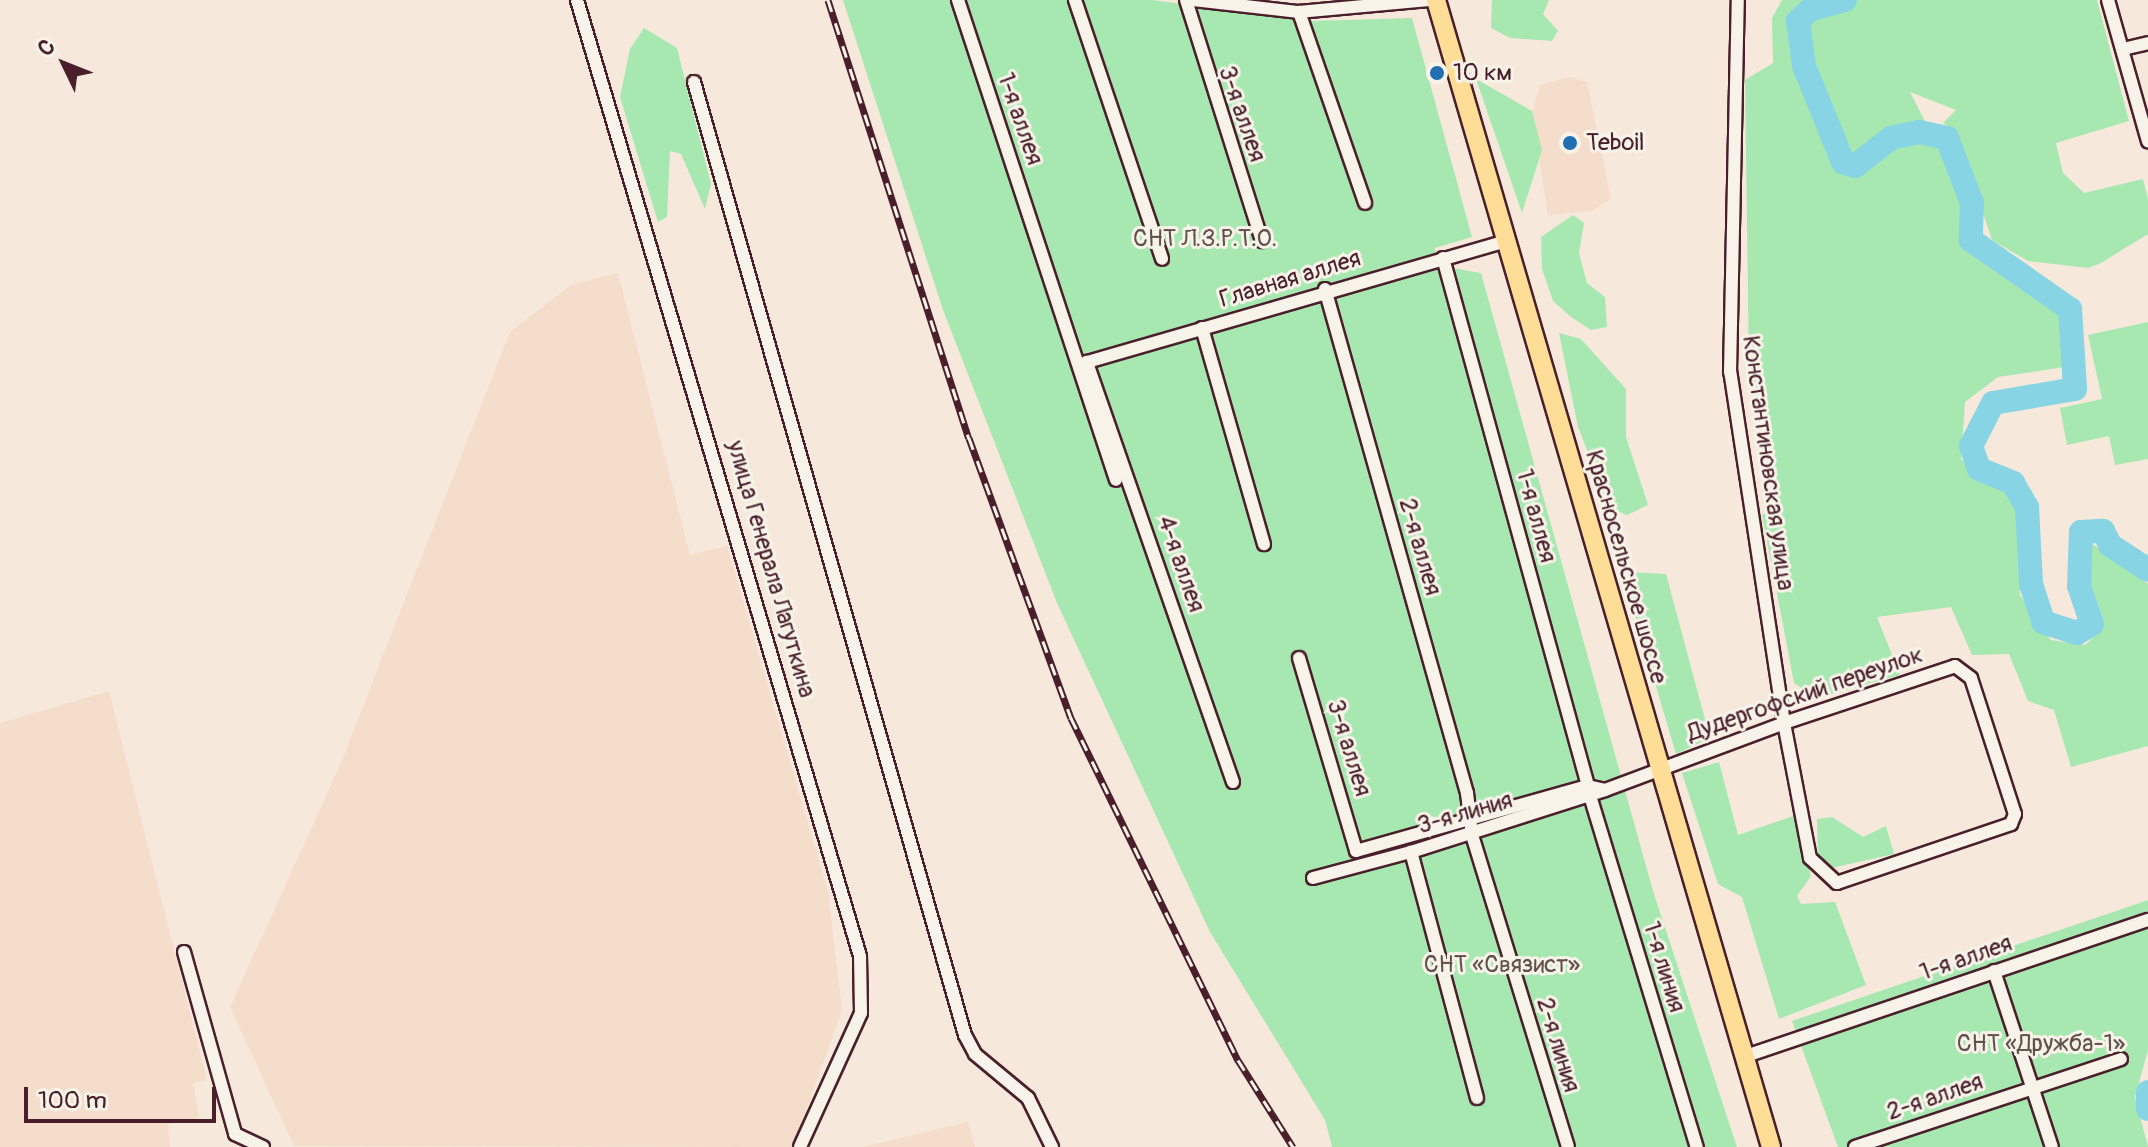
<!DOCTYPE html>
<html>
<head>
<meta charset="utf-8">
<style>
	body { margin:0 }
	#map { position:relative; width:2148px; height:1147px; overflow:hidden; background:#f6e9db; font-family:Pangolin,sans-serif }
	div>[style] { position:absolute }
	.built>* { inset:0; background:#f5ddcb }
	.green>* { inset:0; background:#a7e8b1 }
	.river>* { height:24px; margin:-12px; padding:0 12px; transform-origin:12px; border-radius:12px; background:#87d5e4 }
	.roads { filter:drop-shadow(2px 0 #4a1f2b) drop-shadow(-2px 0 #4a1f2b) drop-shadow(0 2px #4a1f2b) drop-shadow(0 -2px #4a1f2b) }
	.minor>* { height:12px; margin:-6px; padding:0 6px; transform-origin:6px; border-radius:6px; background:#f7f3e8 }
	.highway>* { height:18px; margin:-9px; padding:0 9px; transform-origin:9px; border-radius:9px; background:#fedd96 }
	.rail>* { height:7px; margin-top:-3.5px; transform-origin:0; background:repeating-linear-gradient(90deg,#f7f3e8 0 12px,#4a1f2b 0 24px); box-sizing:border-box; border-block:2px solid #4a1f2b }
	.dots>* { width:22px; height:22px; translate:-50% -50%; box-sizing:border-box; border:4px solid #f7f3e8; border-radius:50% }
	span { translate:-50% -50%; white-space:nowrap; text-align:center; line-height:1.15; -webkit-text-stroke:6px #f7f3e8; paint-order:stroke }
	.poi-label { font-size:24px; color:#4a1f2b }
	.left { translate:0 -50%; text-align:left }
	.street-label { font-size:24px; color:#4a1f2b }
	.park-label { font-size:24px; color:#61514c }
	.north { position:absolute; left:24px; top:24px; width:80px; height:80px; -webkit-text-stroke:6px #f7f3e8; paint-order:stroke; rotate:313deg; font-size:22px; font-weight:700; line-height:32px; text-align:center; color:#4a1f2b }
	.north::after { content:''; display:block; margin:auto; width:28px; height:36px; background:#4a1f2b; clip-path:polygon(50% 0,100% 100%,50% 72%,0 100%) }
	.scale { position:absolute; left:24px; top:1087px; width:192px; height:36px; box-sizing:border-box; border:4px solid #4a1f2b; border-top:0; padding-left:10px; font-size:24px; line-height:28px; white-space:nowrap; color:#4a1f2b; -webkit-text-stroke:6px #f7f3e8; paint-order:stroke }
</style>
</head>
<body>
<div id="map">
	<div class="built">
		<i style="clip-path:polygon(1571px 77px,1587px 82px,1611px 199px,1592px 211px,1548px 215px,1532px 111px,1540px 85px)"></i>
		<i style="clip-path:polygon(618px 273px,690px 555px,727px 546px,828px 891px,842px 1010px,793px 1147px,294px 1146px,230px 1007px,340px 765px,510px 332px,571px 285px)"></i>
		<i style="clip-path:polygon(109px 691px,207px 1080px,193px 1083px,199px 1118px,168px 1124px,170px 1147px,0 1147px,0 723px)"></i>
		<i style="clip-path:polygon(968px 1122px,975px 1147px,863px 1147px)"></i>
	</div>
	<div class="green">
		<i style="clip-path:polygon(843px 0,1152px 0,1312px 21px,1412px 18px,1472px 237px,1435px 248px,1440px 266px,1481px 273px,1653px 891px,1737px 1147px,1332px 1147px,1325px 1120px,1210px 932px,1057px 603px,943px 310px)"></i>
		<i style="clip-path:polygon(1492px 0,1549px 0,1543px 14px,1558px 31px,1552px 41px,1510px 38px,1491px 28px)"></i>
		<i style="clip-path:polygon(1782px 0,2097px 0,2129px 121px,2056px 143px,2063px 173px,2084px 193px,2143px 179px,2148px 199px,2148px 234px,2101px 263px,2088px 268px,2028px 261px,1992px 240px,1956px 132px,1943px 123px,1956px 110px,1910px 92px,1960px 190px,1962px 241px,2054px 299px,2063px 322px,2065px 367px,1998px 377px,1965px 402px,1961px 459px,1980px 481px,2011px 493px,2021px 510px,2020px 595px,2051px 640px,2085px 645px,2102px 629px,2088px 579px,2091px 543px,2148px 584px,2148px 746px,2071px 767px,2054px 710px,2028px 701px,2009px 654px,1972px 655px,1951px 607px,1877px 617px,1900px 675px,1817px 698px,1794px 683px,1762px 515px,1775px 507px,1749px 366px,1745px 80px,1773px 63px,1772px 18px)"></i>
		<i style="clip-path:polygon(644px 28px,677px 48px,711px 184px,705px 209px,681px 154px,670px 151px,667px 217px,658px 222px,620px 97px,630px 49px)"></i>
		<i style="clip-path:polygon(1476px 79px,1532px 111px,1542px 150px,1522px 213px)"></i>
		<i style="clip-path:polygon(1573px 215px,1584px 223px,1579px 253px,1587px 283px,1605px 297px,1607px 327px,1591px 330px,1571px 317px,1553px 301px,1542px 269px,1541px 237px)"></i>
		<i style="clip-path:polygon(2148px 322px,2148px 459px,2115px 465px,2109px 436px,2067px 445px,2060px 408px,2102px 399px,2088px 335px)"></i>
		<i style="clip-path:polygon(1559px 333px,1581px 339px,1626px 389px,1626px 437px,1648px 505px,1627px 515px,1610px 508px,1578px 427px)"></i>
		<i style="clip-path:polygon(1630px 572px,1666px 574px,1710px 738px,1676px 754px,1633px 609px)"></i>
		<i style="clip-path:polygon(1719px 762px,1738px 835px,1796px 815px,1811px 876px,1797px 896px,1801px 904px,1835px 902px,1866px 985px,1779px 1019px,1742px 897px,1718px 884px,1682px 773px)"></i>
		<i style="clip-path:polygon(1832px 817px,1863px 837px,1886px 826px,1894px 854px,1827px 869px,1818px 853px,1817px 819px)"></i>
		<i style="clip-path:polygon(2148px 900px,2148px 1050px,2135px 1097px,2148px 1147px,1838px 1147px,1792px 1021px)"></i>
	</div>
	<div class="river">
		<i style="left:1845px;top:0;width:35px;rotate:165deg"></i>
		<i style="left:1811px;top:9px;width:18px;rotate:137deg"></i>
		<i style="left:1798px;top:21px;width:45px;rotate:82.4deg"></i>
		<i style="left:1804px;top:66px;width:104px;rotate:67.9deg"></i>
		<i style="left:1843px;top:162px;width:13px;rotate:18deg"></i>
		<i style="left:1855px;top:166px;width:46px;rotate:-37.9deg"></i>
		<i style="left:1891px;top:138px;width:29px;rotate:-12deg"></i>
		<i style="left:1919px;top:132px;width:29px;rotate:12deg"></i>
		<i style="left:1947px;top:138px;width:70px;rotate:69deg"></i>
		<i style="left:1972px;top:203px;width:37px;rotate:92deg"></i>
		<i style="left:1971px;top:240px;width:121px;rotate:34.9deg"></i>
		<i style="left:2070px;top:309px;width:80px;rotate:86.4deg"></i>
		<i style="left:2075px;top:389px;width:83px;rotate:170.3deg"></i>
		<i style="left:1993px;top:403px;width:48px;rotate:117.1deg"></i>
		<i style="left:1971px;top:446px;width:24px;rotate:71deg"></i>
		<i style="left:1979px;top:469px;width:37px;rotate:22deg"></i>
		<i style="left:2013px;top:483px;width:28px;rotate:60deg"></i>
		<i style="left:2027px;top:507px;width:77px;rotate:87deg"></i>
		<i style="left:2031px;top:584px;width:40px;rotate:72deg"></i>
		<i style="left:2043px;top:622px;width:36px;rotate:18deg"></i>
		<i style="left:2077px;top:633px;width:17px;rotate:-31deg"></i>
		<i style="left:2092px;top:624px;width:40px;rotate:-108.9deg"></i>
		<i style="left:2079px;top:586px;width:54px;rotate:-87.9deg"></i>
		<i style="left:2081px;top:532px;width:22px;rotate:-3deg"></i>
		<i style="left:2103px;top:531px;width:16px;rotate:63deg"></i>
		<i style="left:2110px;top:545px;width:45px;rotate:33.3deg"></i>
		<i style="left:2148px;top:1092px;width:17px;rotate:90deg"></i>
	</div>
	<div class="roads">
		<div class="minor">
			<i style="left:577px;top:0;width:997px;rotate:73.51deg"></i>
			<i style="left:860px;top:956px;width:57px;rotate:89deg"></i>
			<i style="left:861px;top:1013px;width:147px;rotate:114.5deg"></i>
			<i style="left:958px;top:0;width:505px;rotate:71.78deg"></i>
			<i style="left:1075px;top:0;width:273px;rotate:71.4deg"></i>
			<i style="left:1186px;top:0;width:253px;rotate:72.5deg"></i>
			<i style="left:1193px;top:0;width:107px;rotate:6.5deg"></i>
			<i style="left:1299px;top:12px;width:130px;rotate:-5.3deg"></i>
			<i style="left:2108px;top:0;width:147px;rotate:74.2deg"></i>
			<i style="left:1299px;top:12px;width:202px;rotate:70.9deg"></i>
			<i style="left:2123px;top:49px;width:26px;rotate:-13deg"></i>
			<i style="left:694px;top:82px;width:991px;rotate:74.13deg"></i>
			<i style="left:965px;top:1035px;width:21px;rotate:62deg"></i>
			<i style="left:975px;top:1054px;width:69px;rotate:39.7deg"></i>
			<i style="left:1028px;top:1098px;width:55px;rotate:63.9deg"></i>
			<i style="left:1443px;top:258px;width:548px;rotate:74.64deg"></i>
			<i style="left:1325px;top:289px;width:524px;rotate:74.27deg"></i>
			<i style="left:1467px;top:793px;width:42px;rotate:83.2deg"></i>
			<i style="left:1472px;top:835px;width:326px;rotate:72.9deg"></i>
			<i style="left:1202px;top:328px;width:225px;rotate:74deg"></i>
			<i style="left:1299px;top:658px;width:201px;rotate:73.5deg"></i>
			<i style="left:1356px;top:851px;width:241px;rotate:-15.7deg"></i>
			<i style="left:1588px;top:786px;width:17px;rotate:13deg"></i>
			<i style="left:1605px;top:790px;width:191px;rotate:-20.5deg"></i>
			<i style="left:1784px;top:723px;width:180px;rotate:-18.4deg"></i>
			<i style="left:1955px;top:666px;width:20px;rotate:37deg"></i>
			<i style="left:1971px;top:678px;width:143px;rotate:72.1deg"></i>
			<i style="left:2015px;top:814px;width:11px;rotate:112deg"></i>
			<i style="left:2011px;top:824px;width:184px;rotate:161.3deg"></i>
			<i style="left:1837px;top:883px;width:37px;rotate:-137deg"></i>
			<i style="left:1810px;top:858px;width:137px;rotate:-100.9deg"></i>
			<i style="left:1784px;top:723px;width:355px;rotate:-98.7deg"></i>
			<i style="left:1730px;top:372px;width:372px;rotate:-88.8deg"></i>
			<i style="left:1233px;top:782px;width:445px;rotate:-109.2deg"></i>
			<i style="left:1087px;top:362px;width:436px;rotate:-16.1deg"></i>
			<i style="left:1591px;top:799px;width:364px;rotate:73.1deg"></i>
			<i style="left:1313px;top:878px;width:101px;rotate:-14.9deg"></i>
			<i style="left:184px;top:952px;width:189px;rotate:74.3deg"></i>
			<i style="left:235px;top:1134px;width:31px;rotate:25deg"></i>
			<i style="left:1994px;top:971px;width:185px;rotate:71.8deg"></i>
			<i style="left:1743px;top:1057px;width:428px;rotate:-18.7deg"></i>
			<i style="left:1477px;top:1098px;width:255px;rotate:-105deg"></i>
			<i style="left:1411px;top:852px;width:204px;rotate:-17.7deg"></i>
			<i style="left:1855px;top:1147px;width:280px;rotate:-18.3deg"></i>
		</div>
		<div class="highway">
			<i style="left:1436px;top:0;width:1195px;rotate:73.72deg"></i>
		</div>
	</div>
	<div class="rail">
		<i style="left:828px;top:0;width:460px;rotate:72.2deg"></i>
		<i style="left:969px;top:438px;width:298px;rotate:70deg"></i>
		<i style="left:1071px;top:718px;width:381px;rotate:64deg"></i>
		<i style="left:1238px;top:1060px;width:103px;rotate:57.7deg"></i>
	</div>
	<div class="dots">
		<i style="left:1437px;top:73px;background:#1f6fb2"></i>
		<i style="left:1570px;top:143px;background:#1f6fb2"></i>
	</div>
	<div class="poi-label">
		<span class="left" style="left:1453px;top:73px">10 км</span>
		<span class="left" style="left:1586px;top:143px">Teboil</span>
	</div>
	<div class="street-label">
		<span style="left:1242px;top:114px;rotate:71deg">3-я аллея</span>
		<span style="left:1020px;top:119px;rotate:71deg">1-я аллея</span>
		<span style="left:1290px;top:279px;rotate:-17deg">Главная аллея</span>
		<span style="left:1768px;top:463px;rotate:82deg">Константиновская улица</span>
		<span style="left:1536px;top:516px;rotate:75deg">1-я аллея</span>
		<span style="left:1420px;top:547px;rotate:74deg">2-я аллея</span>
		<span style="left:1181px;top:564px;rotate:71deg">4-я аллея</span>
		<span style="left:1626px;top:567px;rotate:74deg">Красносельское шоссе</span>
		<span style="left:771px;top:569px;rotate:74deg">улица Генерала Лагуткина</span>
		<span style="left:1805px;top:694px;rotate:-19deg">Дудергофский переулок</span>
		<span style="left:1349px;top:748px;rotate:73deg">3-я аллея</span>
		<span style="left:1465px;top:813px;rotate:-16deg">3-я линия</span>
		<span style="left:1966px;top:958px;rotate:-19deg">1-я аллея</span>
		<span style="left:1664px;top:967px;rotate:73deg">1-я линия</span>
		<span style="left:1558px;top:1045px;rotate:73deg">2-я линия</span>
		<span style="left:1935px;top:1097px;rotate:-19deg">2-я аллея</span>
	</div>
	<div class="park-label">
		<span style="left:1205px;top:239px">СНТ Л.З.Р.Т.О.</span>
		<span style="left:1502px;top:965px">СНТ «Связист»</span>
		<span style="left:2041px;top:1044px">СНТ «Дружба-1»</span>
	</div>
	<div class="north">С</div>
	<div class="scale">100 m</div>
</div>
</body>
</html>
